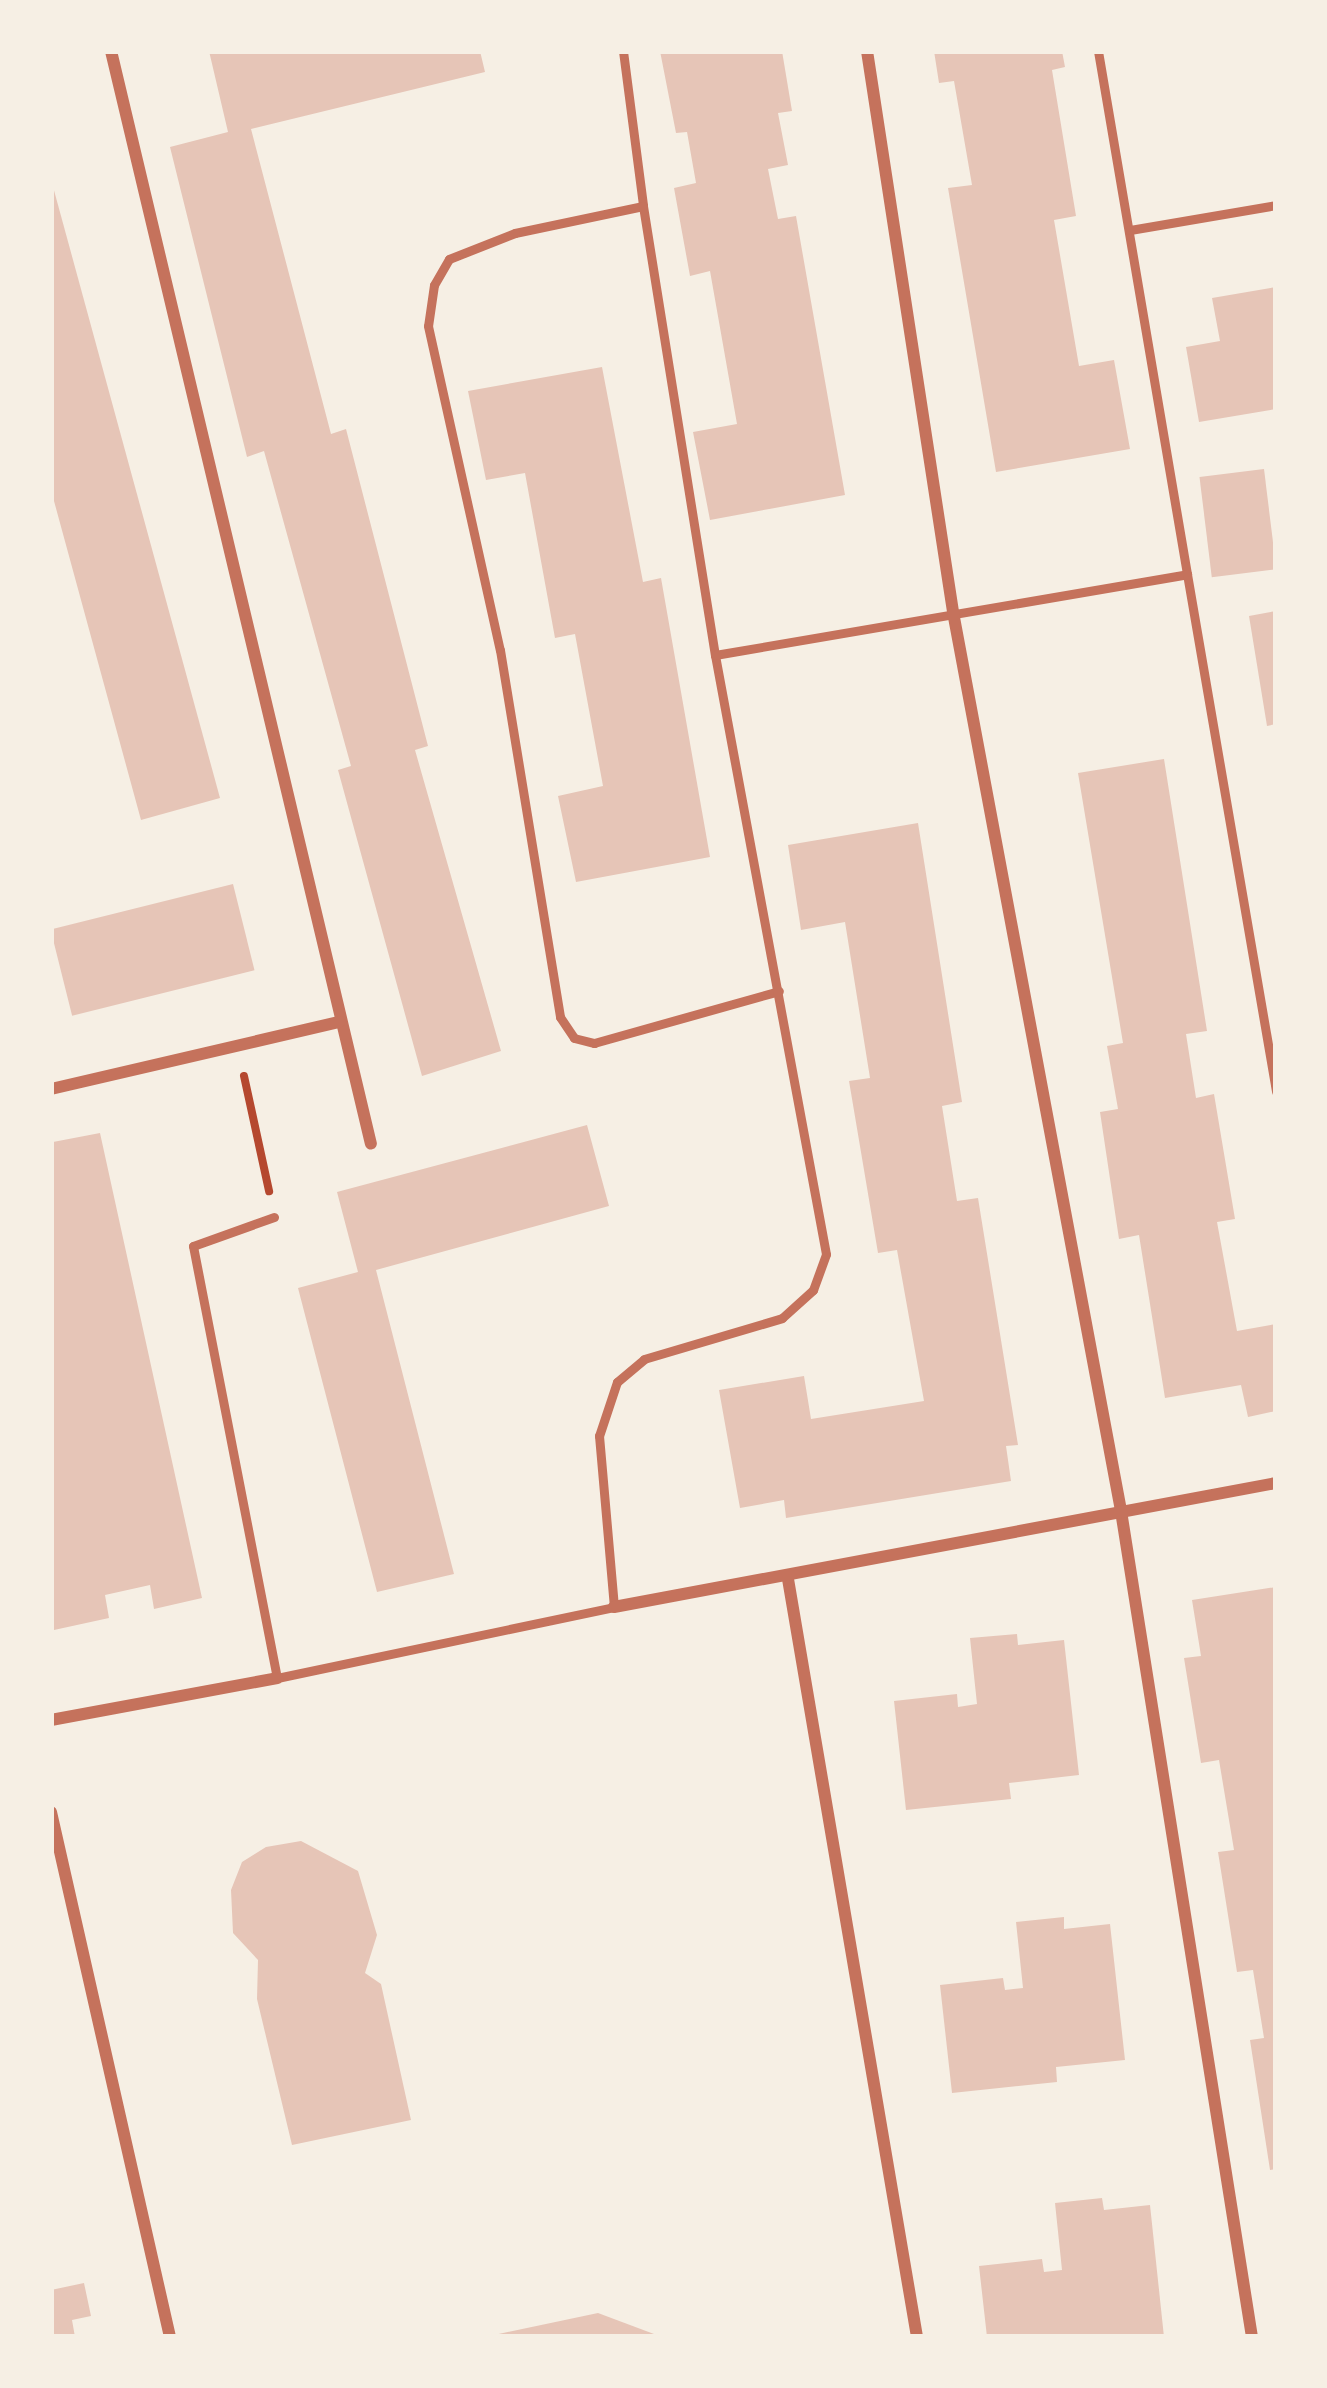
<!DOCTYPE html>
<html>
<head>
<meta charset="utf-8">
<style>
	body { margin:0 }
	#map { position:relative; width:1327px; height:2388px; overflow:hidden; background:#f6efe4; font-family:Karla,sans-serif }
	div>[style] { position:absolute }
	.building>* { inset:0; background:#e6c5b7; transform-origin:0 0 }
	.path>* { height:8px; margin:-4px; padding:0 4px; transform-origin:4px; border-radius:4px; background:#b5482f }
	.service>* { height:9px; margin:-4.5px; padding:0 4.5px; transform-origin:4.5px; border-radius:4.5px; background:#c5725c }
	.minor>* { height:12px; margin:-6px; padding:0 6px; transform-origin:6px; border-radius:6px; background:#c5725c }
	span { translate:-50% -50%; white-space:nowrap; text-align:center; line-height:1.15; -webkit-text-stroke:12px #f6efe4; paint-order:stroke }
	.frame { position:absolute; inset:0; border:54px solid #f6efe4; pointer-events:none }
</style>
</head>
<body>
<div id="map">
	<div class="building">
		<i style="clip-path:polygon(209px 51px,480px 51px,485px 72px,251px 129px,331px 434px,346px 429px,428px 746px,415px 750px,501px 1051px,422px 1076px,338px 770px,351px 766px,264px 451px,247px 457px,170px 147px,228px 132px)"></i>
		<i style="clip-path:polygon(660px 51px,782px 51px,792px 111px,778px 113px,788px 165px,768px 169px,778px 219px,796px 216px,845px 495px,710px 520px,693px 432px,737px 424px,710px 271px,690px 276px,674px 188px,696px 183px,687px 132px,676px 133px)"></i>
		<i style="clip-path:polygon(934px 51px,1062px 51px,1065px 67px,1052px 70px,1076px 216px,1054px 220px,1079px 366px,1114px 360px,1130px 449px,996px 472px,948px 188px,972px 185px,954px 81px,939px 83px)"></i>
		<i style="clip-path:polygon(52px 183px,220px 798px,141px 820px,51px 490px)"></i>
		<i style="clip-path:polygon(1276px 287px,1276px 409px,1199px 422px,1186px 347px,1220px 341px,1212px 298px)"></i>
		<i style="clip-path:polygon(602px 367px,643px 582px,661px 578px,710px 857px,576px 882px,558px 796px,603px 786px,575px 634px,555px 638px,525px 473px,486px 480px,468px 391px)"></i>
		<i style="left:1264px;top:469px;width:101px;height:65px;rotate:83deg"></i>
		<i style="clip-path:polygon(1276px 611px,1276px 724px,1267px 726px,1249px 616px)"></i>
		<i style="clip-path:polygon(1164px 759px,1207px 1031px,1186px 1034px,1196px 1098px,1214px 1094px,1235px 1219px,1217px 1222px,1237px 1331px,1276px 1324px,1276px 1411px,1248px 1417px,1241px 1385px,1165px 1398px,1139px 1235px,1119px 1239px,1100px 1112px,1118px 1109px,1107px 1046px,1123px 1043px,1078px 773px)"></i>
		<i style="clip-path:polygon(918px 823px,962px 1102px,942px 1106px,957px 1201px,978px 1198px,1018px 1445px,1006px 1446px,1011px 1481px,786px 1518px,784px 1500px,740px 1508px,719px 1390px,804px 1376px,811px 1419px,924px 1401px,897px 1250px,878px 1253px,849px 1081px,870px 1078px,845px 922px,801px 930px,788px 845px)"></i>
		<i style="left:233px;top:884px;width:89px;height:188px;rotate:76deg"></i>
		<i style="clip-path:polygon(587px 1125px,609px 1206px,376px 1270px,454px 1574px,377px 1592px,298px 1288px,358px 1272px,337px 1192px)"></i>
		<i style="clip-path:polygon(100px 1133px,202px 1598px,154px 1609px,150px 1585px,105px 1595px,109px 1618px,54px 1630px,53px 1142px)"></i>
		<i style="clip-path:polygon(1276px 1587px,1276px 2169px,1270px 2170px,1250px 2040px,1264px 2038px,1253px 1970px,1237px 1972px,1218px 1852px,1234px 1850px,1219px 1760px,1201px 1763px,1184px 1658px,1201px 1656px,1192px 1600px)"></i>
		<i style="clip-path:polygon(1017px 1634px,1018px 1645px,1064px 1640px,1079px 1775px,1009px 1783px,1011px 1799px,906px 1810px,894px 1701px,957px 1694px,958px 1707px,977px 1704px,970px 1638px)"></i>
		<i style="clip-path:polygon(301px 1841px,358px 1871px,377px 1935px,365px 1973px,381px 1984px,411px 2120px,292px 2145px,257px 1999px,258px 1960px,233px 1933px,231px 1890px,242px 1862px,266px 1847px)"></i>
		<i style="clip-path:polygon(1064px 1917px,1064px 1929px,1110px 1924px,1125px 2060px,1056px 2067px,1057px 2082px,952px 2093px,940px 1985px,1003px 1978px,1005px 1990px,1023px 1988px,1016px 1922px)"></i>
		<i style="clip-path:polygon(1102px 2198px,1104px 2210px,1150px 2205px,1164px 2337px,987px 2337px,979px 2266px,1042px 2259px,1044px 2272px,1062px 2270px,1055px 2203px)"></i>
		<i style="clip-path:polygon(84px 2283px,91px 2316px,72px 2320px,75px 2337px,51px 2337px,51px 2290px)"></i>
		<i style="clip-path:polygon(598px 2313px,662px 2337px,495px 2337px,494px 2335px)"></i>
	</div>
	<div class="path">
		<i style="left:244px;top:1076px;width:118px;rotate:77.7deg"></i>
	</div>
	<div class="service">
		<i style="left:623px;top:51px;width:156px;rotate:82.6deg"></i>
		<i style="left:643px;top:206px;width:131px;rotate:168.1deg"></i>
		<i style="left:515px;top:233px;width:71px;rotate:158.5deg"></i>
		<i style="left:449px;top:259px;width:30px;rotate:120deg"></i>
		<i style="left:434px;top:285px;width:41px;rotate:98.3deg"></i>
		<i style="left:428px;top:326px;width:332px;rotate:77.5deg"></i>
		<i style="left:500px;top:650px;width:372px;rotate:80.7deg"></i>
		<i style="left:560px;top:1017px;width:25px;rotate:56deg"></i>
		<i style="left:574px;top:1038px;width:21px;rotate:14deg"></i>
		<i style="left:594px;top:1043px;width:192px;rotate:-15.7deg"></i>
		<i style="left:1098px;top:51px;width:531px;rotate:80.34deg"></i>
		<i style="left:643px;top:206px;width:455px;rotate:80.9deg"></i>
		<i style="left:1130px;top:230px;width:148px;rotate:-9.7deg"></i>
		<i style="left:274px;top:1217px;width:86px;rotate:160.3deg"></i>
		<i style="left:193px;top:1246px;width:440px;rotate:79deg"></i>
		<i style="left:277px;top:1678px;width:344px;rotate:-11.9deg"></i>
		<i style="left:614px;top:1607px;width:172px;rotate:-95deg"></i>
		<i style="left:599px;top:1436px;width:57px;rotate:-71.6deg"></i>
		<i style="left:617px;top:1382px;width:35px;rotate:-40deg"></i>
		<i style="left:644px;top:1359px;width:144px;rotate:-16.5deg"></i>
		<i style="left:782px;top:1318px;width:42px;rotate:-42.1deg"></i>
		<i style="left:813px;top:1290px;width:38px;rotate:-70deg"></i>
		<i style="left:826px;top:1254px;width:609px;rotate:-100.5deg"></i>
		<i style="left:715px;top:655px;width:479px;rotate:-9.7deg"></i>
		<i style="left:1187px;top:574px;width:525px;rotate:80.23deg"></i>
	</div>
	<div class="minor">
		<i style="left:111px;top:51px;width:1123px;rotate:76.62deg"></i>
		<i style="left:867px;top:51px;width:568px;rotate:81.28deg"></i>
		<i style="left:953px;top:612px;width:915px;rotate:79.41deg"></i>
		<i style="left:1121px;top:1511px;width:836px;rotate:80.99deg"></i>
		<i style="left:51px;top:1089px;width:296px;rotate:-13.1deg"></i>
		<i style="left:788px;top:1579px;width:769px;rotate:80.34deg"></i>
		<i style="left:614px;top:1607px;width:674px;rotate:-10.61deg"></i>
		<i style="left:51px;top:1720px;width:230px;rotate:-10.5deg"></i>
		<i style="left:51px;top:1812px;width:538px;rotate:77.23deg"></i>
	</div>
	<div class="frame"></div>
</div>
</body>
</html>
